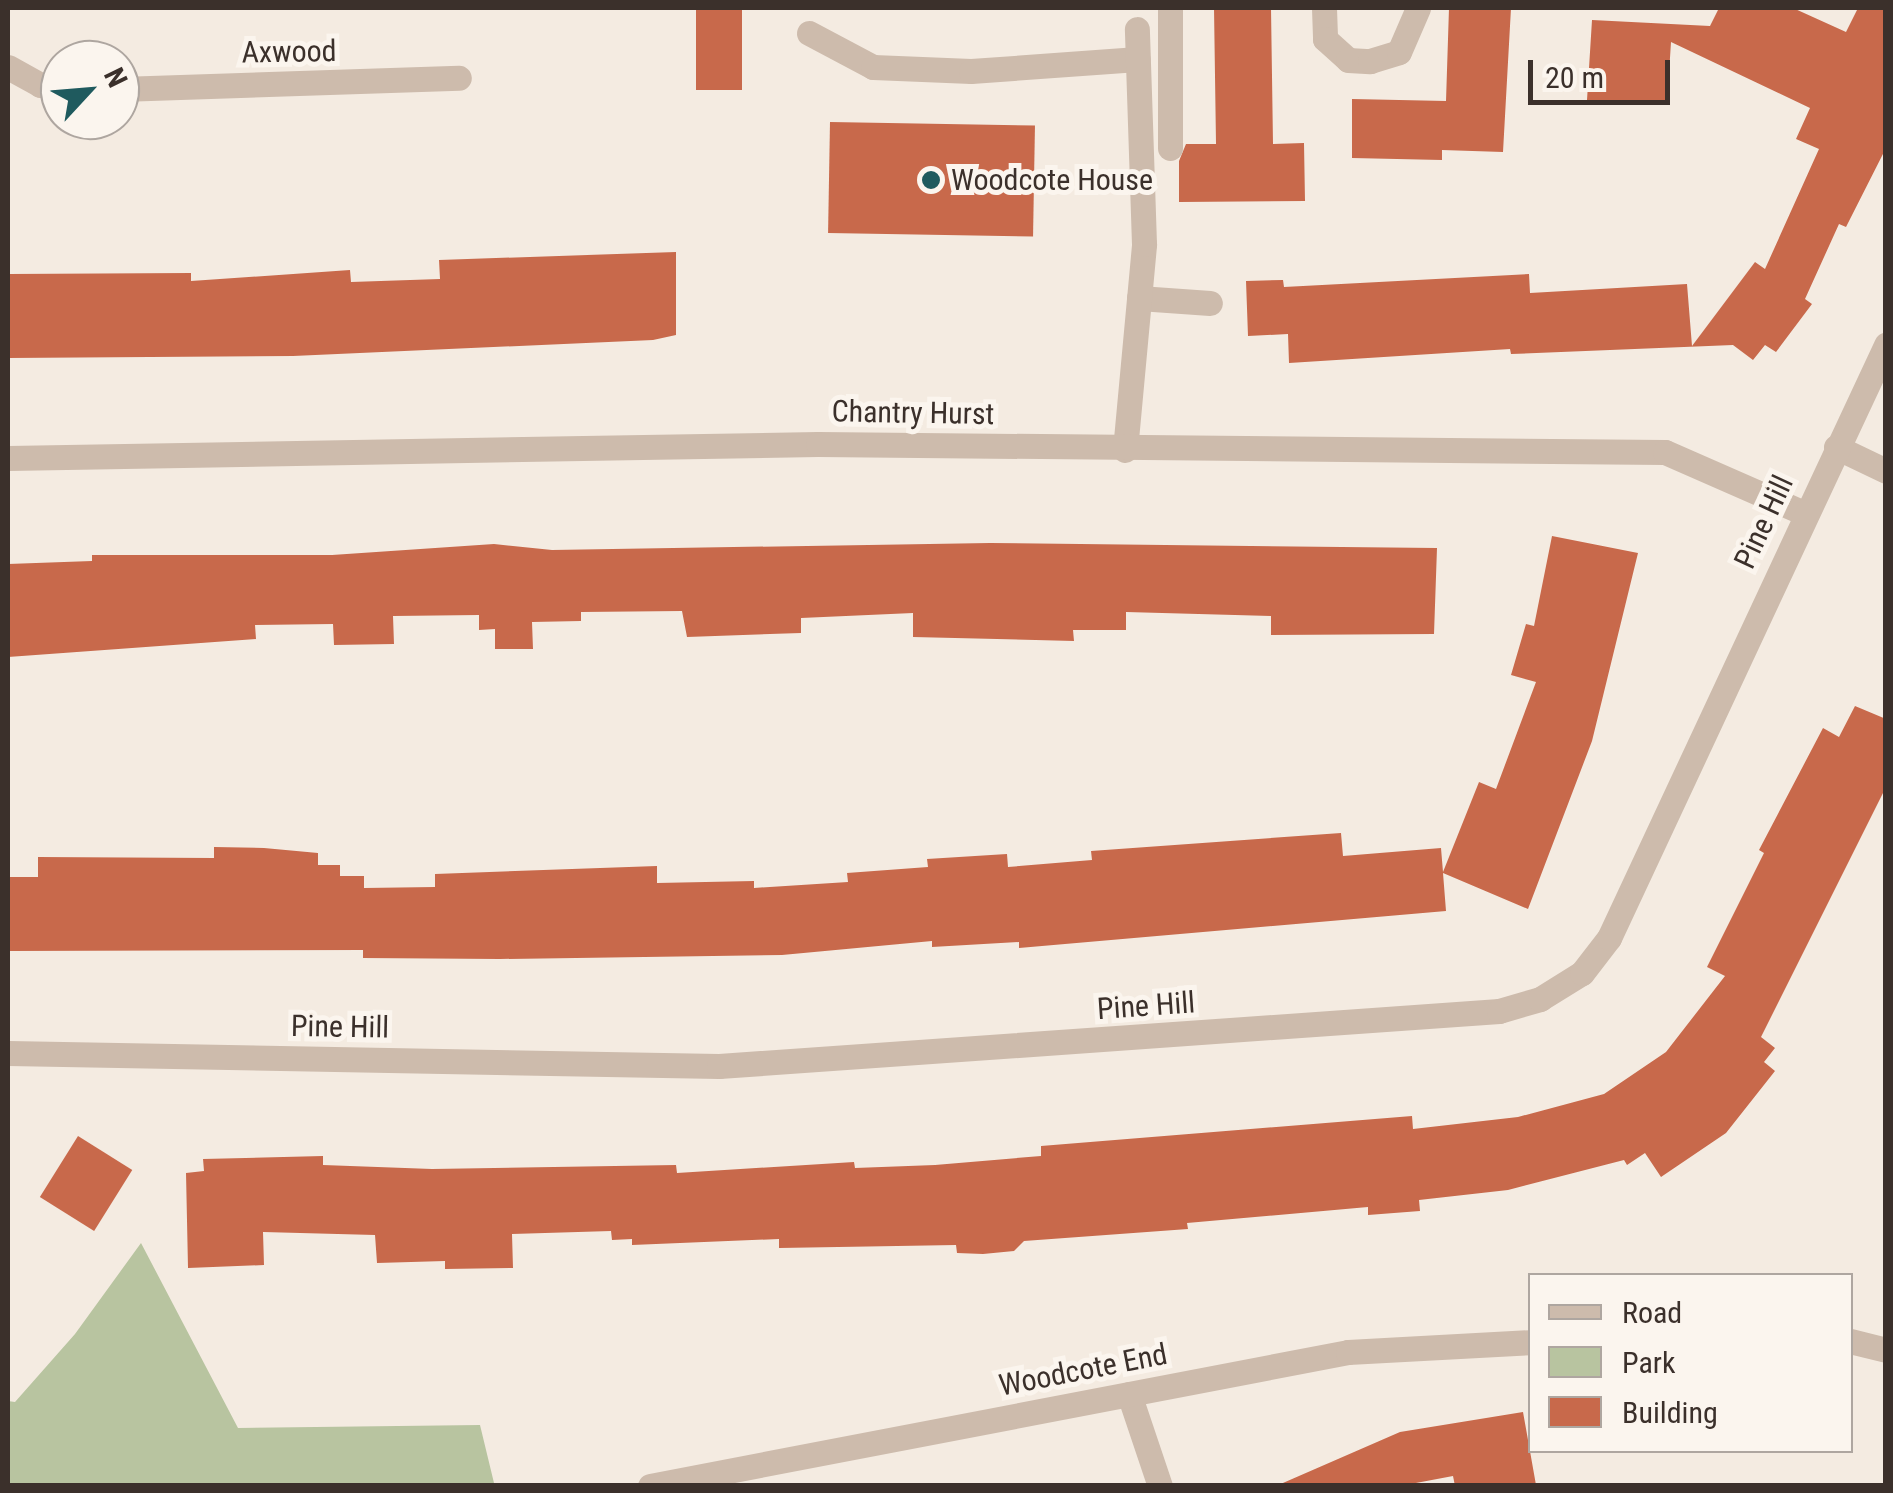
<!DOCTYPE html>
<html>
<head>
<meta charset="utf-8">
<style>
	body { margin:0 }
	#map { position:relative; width:1893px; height:1493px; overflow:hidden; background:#f4ebe1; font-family:"Roboto Condensed",sans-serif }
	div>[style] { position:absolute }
	.green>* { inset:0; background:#b8c4a0 }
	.building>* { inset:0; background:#c8694b; transform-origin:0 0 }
	.minor>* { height:25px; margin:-12.5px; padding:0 12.5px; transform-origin:12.5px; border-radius:12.5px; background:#cdbbac }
	.dots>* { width:28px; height:28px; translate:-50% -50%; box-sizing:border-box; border:5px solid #fbf5ee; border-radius:50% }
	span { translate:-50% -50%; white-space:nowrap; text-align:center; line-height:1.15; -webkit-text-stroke:10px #fbf5ee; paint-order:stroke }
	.street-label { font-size:30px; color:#3b302b }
	.poi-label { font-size:30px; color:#3b302b }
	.left { translate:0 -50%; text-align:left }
	.frame { position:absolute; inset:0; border:10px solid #3b302b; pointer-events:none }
	.legend { position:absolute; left:1528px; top:1273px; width:325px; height:180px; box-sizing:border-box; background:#fbf5ee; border:2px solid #aea6a0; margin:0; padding:12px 18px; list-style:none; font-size:30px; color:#3b302b }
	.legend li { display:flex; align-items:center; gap:20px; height:50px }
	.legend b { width:50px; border:2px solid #aea6a0 }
	.north { position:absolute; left:40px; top:40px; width:100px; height:100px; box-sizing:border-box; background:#fbf5ee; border:2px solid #aea6a0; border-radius:50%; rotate:64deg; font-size:28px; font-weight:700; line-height:40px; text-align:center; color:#3b302b }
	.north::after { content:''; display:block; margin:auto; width:35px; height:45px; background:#1f5a5e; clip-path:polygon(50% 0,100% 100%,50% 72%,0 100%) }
	.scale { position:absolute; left:1528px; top:60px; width:142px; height:45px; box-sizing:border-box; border:5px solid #3b302b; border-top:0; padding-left:12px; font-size:30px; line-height:35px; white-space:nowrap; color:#3b302b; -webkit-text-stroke:8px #fbf5ee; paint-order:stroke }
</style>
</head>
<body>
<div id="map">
	<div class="green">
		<i style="clip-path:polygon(141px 1243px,238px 1428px,480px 1425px,494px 1483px,8px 1485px,8px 1401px,15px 1402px,75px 1334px)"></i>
	</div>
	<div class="building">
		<i style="left:696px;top:8px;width:46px;height:82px"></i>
		<i style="clip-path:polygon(1214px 8px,1271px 8px,1273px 144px,1304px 143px,1305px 201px,1179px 202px,1179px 161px,1186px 144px,1216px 144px)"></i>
		<i style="clip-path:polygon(1449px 8px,1511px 8px,1503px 152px,1442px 150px,1442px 160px,1352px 158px,1352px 99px,1446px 101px)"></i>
		<i style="clip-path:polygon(1719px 8px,1793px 8px,1846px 32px,1858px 8px,1886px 8px,1886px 148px,1846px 227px,1839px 224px,1805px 299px,1812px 304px,1776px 352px,1765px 345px,1753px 360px,1733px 345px,1511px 354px,1510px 349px,1289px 363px,1288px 334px,1248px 336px,1246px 281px,1283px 280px,1284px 287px,1529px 274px,1530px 293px,1687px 284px,1692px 346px,1755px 262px,1765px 269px,1819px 149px,1796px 139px,1810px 108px,1671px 42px,1667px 105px,1587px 100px,1592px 20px,1710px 26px)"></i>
		<i style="left:830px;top:122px;width:205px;height:111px;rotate:1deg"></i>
		<i style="clip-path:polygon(676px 252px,676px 335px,653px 340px,293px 356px,8px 358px,8px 274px,191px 273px,191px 281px,350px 270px,351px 282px,440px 279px,439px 260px)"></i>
		<i style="clip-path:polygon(1552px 536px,1638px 553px,1592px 741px,1528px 909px,1443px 873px,1446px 911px,1019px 948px,1019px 942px,932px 947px,932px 941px,782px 955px,500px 959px,363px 958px,363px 950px,8px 951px,8px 877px,38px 877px,38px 857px,214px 858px,214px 847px,264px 848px,318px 853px,318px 865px,340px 865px,340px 876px,364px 876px,364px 888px,435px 887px,435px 874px,657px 866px,657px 883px,754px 881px,754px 888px,848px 882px,847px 873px,928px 867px,927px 859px,1007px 854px,1008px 867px,1092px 860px,1091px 851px,1341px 833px,1343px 856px,1441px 848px,1443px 872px,1479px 782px,1496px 789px,1536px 682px,1511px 675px,1526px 624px,1534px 626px)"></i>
		<i style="clip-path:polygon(990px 543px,1437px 548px,1434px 634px,1271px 635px,1271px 616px,1126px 612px,1126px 630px,1073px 630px,1074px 641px,913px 637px,913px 613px,801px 618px,801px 633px,687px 637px,682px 611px,581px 612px,581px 621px,532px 622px,533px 649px,495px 649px,495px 629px,479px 630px,479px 615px,393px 616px,394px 644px,334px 645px,333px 624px,255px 625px,256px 639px,8px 657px,8px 564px,92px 561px,92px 555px,332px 555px,494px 544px,552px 550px)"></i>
		<i style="clip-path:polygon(1855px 706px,1886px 719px,1886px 787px,1761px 1037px,1775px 1048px,1764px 1062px,1775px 1071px,1726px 1133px,1661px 1177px,1645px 1153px,1627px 1165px,1624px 1160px,1508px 1190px,1419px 1200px,1420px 1211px,1368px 1215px,1368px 1207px,1187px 1223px,1188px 1229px,1024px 1241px,1014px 1251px,983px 1254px,957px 1253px,956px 1245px,779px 1248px,779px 1239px,632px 1245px,632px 1239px,612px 1240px,611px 1231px,512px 1234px,513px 1268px,445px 1269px,445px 1261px,377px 1263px,375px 1235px,263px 1232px,264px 1265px,188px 1268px,186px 1173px,204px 1171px,203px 1159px,323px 1156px,323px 1165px,432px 1169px,676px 1165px,677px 1173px,854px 1162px,855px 1168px,935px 1165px,1041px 1156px,1041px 1146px,1412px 1116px,1413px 1129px,1518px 1117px,1604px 1094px,1666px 1052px,1725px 976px,1707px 967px,1764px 853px,1759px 850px,1823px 728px,1839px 737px)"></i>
		<i style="left:78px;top:1136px;width:64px;height:72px;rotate:32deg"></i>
		<i style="clip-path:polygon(1523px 1412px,1536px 1485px,1455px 1486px,1453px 1476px,1400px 1486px,1276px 1486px,1400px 1432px)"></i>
	</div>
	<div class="minor">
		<i style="left:1170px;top:8px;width:140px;rotate:90deg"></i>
		<i style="left:1324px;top:8px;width:31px;rotate:88deg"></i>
		<i style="left:1325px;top:39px;width:31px;rotate:42deg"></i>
		<i style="left:1348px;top:60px;width:22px;rotate:3deg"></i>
		<i style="left:1370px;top:61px;width:30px;rotate:-17deg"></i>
		<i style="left:1399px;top:52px;width:48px;rotate:-66.6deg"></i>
		<i style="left:809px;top:33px;width:72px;rotate:28deg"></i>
		<i style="left:873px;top:67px;width:98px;rotate:2.3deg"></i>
		<i style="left:971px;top:71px;width:167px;rotate:-4.1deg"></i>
		<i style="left:8px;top:67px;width:37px;rotate:29deg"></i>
		<i style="left:40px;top:85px;width:20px;rotate:3deg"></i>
		<i style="left:120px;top:89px;width:339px;rotate:-1.9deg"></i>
		<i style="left:1139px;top:298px;width:71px;rotate:4deg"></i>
		<i style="left:1836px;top:447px;width:55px;rotate:25.6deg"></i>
		<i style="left:1125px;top:450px;width:207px;rotate:-84.7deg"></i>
		<i style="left:1144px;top:244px;width:215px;rotate:-91.9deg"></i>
		<i style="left:8px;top:458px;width:810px;rotate:-0.99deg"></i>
		<i style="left:818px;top:444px;width:847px;rotate:0.54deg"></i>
		<i style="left:1665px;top:452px;width:152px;rotate:23.7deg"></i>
		<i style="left:8px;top:1053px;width:711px;rotate:1.05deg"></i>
		<i style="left:719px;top:1066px;width:782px;rotate:-4.03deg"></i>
		<i style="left:1499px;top:1011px;width:43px;rotate:-16.3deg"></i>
		<i style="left:1540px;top:999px;width:49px;rotate:-31.8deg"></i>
		<i style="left:1582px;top:973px;width:44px;rotate:-52.4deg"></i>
		<i style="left:1609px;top:938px;width:655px;rotate:-64.96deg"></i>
		<i style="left:1850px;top:1341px;width:37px;rotate:14deg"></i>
		<i style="left:1129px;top:1394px;width:97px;rotate:71.4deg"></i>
		<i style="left:650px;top:1486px;width:711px;rotate:-10.87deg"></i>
		<i style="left:1348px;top:1352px;width:182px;rotate:-3.1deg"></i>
	</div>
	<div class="dots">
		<i style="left:931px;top:180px;background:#1f5a5e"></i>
	</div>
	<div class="street-label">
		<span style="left:289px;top:52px;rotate:-1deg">Axwood</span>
		<span style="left:913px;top:413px;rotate:1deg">Chantry Hurst</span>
		<span style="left:1764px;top:522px;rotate:-65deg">Pine Hill</span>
		<span style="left:1146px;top:1006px;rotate:-4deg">Pine Hill</span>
		<span style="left:340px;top:1027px;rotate:1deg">Pine Hill</span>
		<span style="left:1083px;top:1370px;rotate:-11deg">Woodcote End</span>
	</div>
	<div class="poi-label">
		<span class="left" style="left:951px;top:180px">Woodcote House</span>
	</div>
	<div class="frame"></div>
	<ul class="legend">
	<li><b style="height:12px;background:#cdbbac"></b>Road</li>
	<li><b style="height:28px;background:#b8c4a0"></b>Park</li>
	<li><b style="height:28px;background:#c8694b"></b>Building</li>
	</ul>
	<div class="north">N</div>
	<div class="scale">20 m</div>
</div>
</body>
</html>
